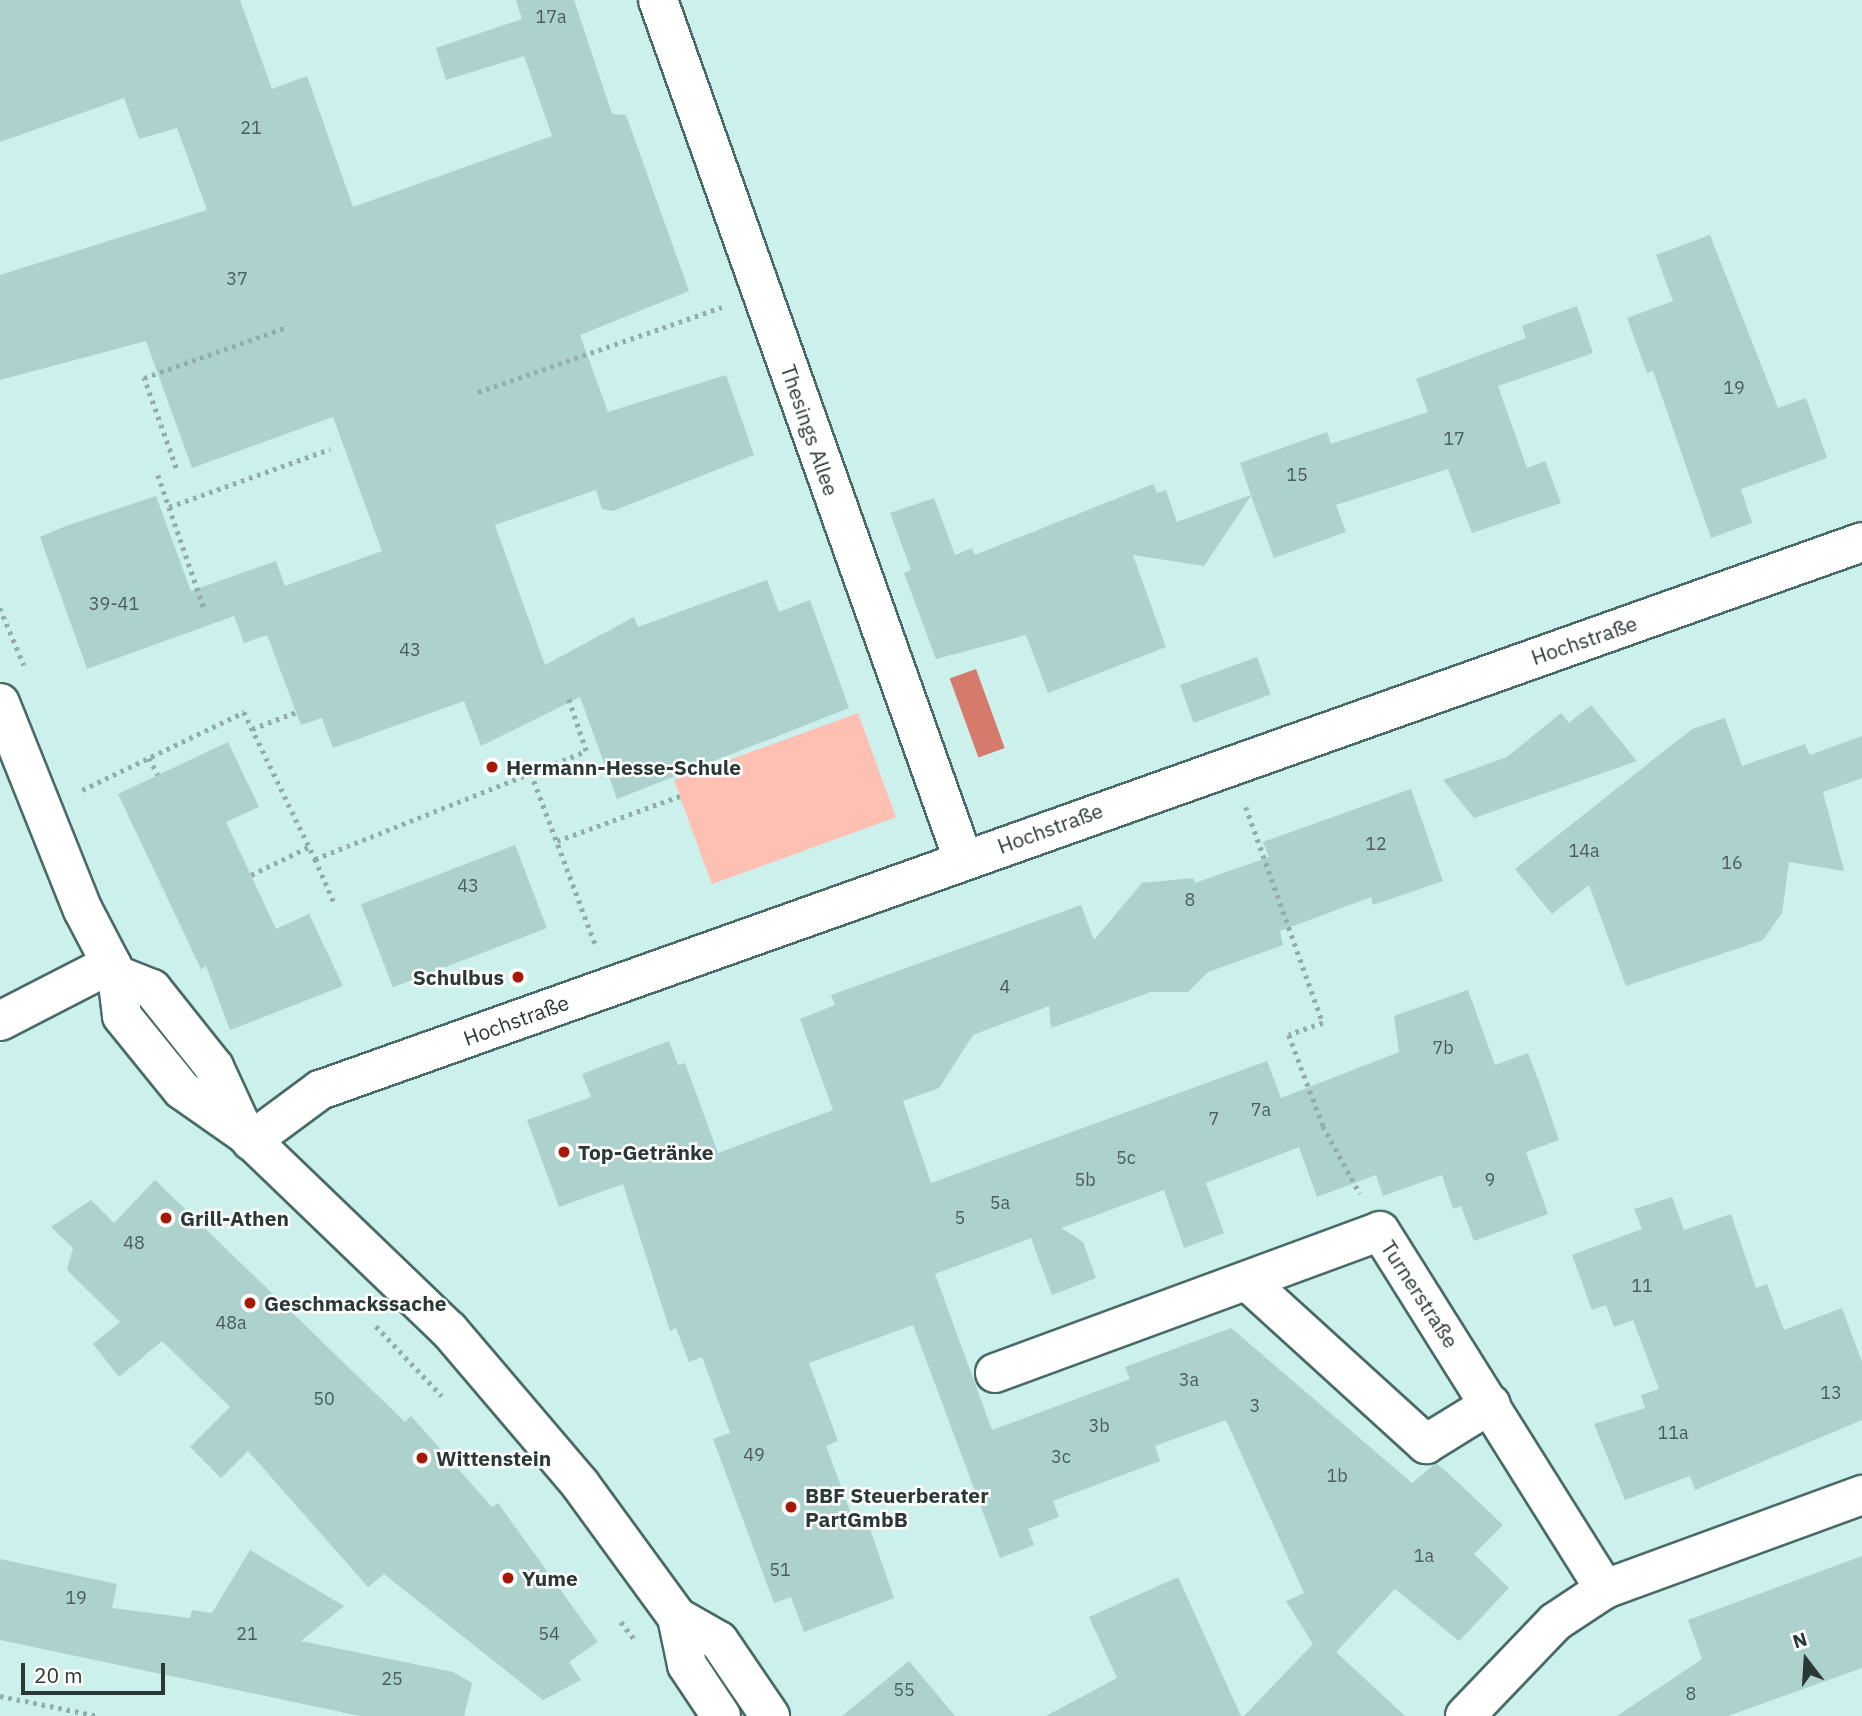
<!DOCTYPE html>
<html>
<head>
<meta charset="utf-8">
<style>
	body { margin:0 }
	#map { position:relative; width:1862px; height:1716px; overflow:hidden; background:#ccf0ec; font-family:"IBM Plex Sans",sans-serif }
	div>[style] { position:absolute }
	.green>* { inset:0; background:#ffc0b4; transform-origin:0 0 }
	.water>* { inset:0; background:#d67b6b; transform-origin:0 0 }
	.building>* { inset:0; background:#add1cc; transform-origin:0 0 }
	.path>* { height:4.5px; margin-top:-2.25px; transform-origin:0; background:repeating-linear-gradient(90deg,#91aca9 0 3.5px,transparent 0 8.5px) }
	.roads { filter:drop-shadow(2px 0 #496a66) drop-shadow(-2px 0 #496a66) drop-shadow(0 2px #496a66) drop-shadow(0 -2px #496a66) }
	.minor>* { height:38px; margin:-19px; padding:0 19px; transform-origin:19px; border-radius:19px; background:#fff }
	.secondary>* { height:38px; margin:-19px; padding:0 19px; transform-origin:19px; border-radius:19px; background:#fff }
	.dots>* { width:19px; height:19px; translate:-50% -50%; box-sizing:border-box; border:4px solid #fff; border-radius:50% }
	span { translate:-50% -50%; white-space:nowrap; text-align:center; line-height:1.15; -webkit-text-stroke:5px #fff; paint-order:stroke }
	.number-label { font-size:18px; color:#4b5e5c }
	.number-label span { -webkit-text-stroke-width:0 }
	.street-label { font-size:21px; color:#2a3836 }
	.poi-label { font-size:21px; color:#2a3836; font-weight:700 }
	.left { translate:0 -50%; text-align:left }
	.right { translate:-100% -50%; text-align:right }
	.north { position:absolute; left:1771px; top:1625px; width:70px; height:70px; -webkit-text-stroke:5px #fff; paint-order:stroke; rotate:343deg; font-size:19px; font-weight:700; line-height:28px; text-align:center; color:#2a3836 }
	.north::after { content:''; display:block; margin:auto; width:24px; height:32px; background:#2a3836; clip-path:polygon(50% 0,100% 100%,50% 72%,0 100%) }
	.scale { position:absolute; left:21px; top:1663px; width:144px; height:32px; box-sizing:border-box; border:4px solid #2a3836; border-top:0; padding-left:9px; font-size:21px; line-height:24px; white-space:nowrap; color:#2a3836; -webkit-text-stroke:5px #fff; paint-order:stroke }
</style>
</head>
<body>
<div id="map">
	<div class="green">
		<i style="left:858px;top:713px;width:111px;height:196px;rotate:70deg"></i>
	</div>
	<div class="water">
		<i style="left:976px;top:669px;width:84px;height:28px;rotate:70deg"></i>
	</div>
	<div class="building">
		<i style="clip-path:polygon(0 0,240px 0,272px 89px,307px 76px,353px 207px,552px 136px,524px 56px,446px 80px,436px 48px,522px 19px,516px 0,574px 0,612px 114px,626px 115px,689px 291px,580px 335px,608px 412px,726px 375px,754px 455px,613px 511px,602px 509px,596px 490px,495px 525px,545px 665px,634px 617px,638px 627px,767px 580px,779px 612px,810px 600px,849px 708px,617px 799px,580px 697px,481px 746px,464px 701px,333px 748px,322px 718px,301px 725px,267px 635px,244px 643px,234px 616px,87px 669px,40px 537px,66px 526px,156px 496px,191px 591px,276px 561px,285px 586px,382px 551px,333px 417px,192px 468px,146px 341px,0 380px,0 275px,207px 210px,177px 128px,139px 139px,124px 98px,0 142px)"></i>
		<i style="clip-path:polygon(1710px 235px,1778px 408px,1806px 398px,1827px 458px,1741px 489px,1752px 523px,1711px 538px,1653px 371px,1647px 373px,1627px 318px,1673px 301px,1656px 255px)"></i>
		<i style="clip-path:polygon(1577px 306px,1593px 353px,1498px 386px,1527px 468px,1545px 461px,1561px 503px,1472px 533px,1448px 469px,1336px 505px,1346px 532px,1274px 558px,1251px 496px,1204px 566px,1133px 555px,1166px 647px,1048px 693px,1026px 635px,936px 659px,904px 573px,911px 570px,890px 513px,934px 498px,955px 555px,972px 548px,975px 555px,1153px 484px,1157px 493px,1166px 490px,1177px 522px,1251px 495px,1240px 463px,1327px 432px,1331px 444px,1428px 412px,1416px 379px,1526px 338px,1522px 326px)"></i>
		<i style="left:1257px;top:657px;width:40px;height:82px;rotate:70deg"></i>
		<i style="clip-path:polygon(1591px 705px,1637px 761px,1474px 818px,1443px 780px,1507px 757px,1561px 713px,1569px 723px)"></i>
		<i style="clip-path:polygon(1725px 718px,1742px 766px,1805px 744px,1810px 755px,1862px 736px,1862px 778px,1823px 792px,1844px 871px,1789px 862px,1782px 913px,1763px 940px,1626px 986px,1589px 885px,1552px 914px,1515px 869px,1692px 729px)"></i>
		<i style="clip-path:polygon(228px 742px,259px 807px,226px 822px,276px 929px,309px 914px,343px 986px,230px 1030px,206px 966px,201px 969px,118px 794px)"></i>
		<i style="clip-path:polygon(1411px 789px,1443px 881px,1373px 905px,1371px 897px,1280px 931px,1283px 945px,1208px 972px,1188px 992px,1151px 992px,1051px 1028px,1049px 1006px,973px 1035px,939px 1088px,903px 1101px,931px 1183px,1267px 1061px,1281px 1098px,1399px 1052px,1394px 1016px,1468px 990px,1495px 1065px,1528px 1053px,1543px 1093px,1559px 1140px,1526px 1152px,1548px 1214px,1474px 1241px,1461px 1206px,1453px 1209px,1442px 1175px,1383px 1196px,1376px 1175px,1317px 1197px,1299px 1147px,1206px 1183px,1224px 1233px,1184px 1248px,1164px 1190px,1061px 1228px,1083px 1242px,1096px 1278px,1052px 1295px,1031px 1238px,935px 1274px,992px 1430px,1130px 1379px,1125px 1367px,1231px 1328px,1412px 1483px,1436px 1463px,1450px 1475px,1503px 1525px,1474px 1554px,1509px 1588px,1459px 1641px,1395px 1589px,1336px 1652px,1405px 1716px,1244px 1716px,1313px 1644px,1286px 1601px,1304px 1593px,1226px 1420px,1155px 1446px,1160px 1461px,1053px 1501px,1059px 1517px,1028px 1529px,1034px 1545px,1000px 1558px,913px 1325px,809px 1363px,838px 1441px,826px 1446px,855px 1524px,867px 1520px,894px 1598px,804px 1632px,791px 1597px,774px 1603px,713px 1439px,730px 1433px,702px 1357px,689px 1362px,676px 1328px,670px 1331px,623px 1184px,559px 1207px,527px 1120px,591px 1097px,582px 1074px,669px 1041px,678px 1065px,685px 1063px,718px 1153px,833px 1110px,800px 1019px,835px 1005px,831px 995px,1081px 905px,1094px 940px,1142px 883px,1193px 878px,1195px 883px,1269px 857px,1263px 842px)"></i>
		<i style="left:515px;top:845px;width:89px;height:165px;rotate:69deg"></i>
		<i style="clip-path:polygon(155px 1180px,405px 1422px,411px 1416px,492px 1507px,498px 1503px,598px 1642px,569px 1662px,581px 1680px,543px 1700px,384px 1574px,368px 1587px,248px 1451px,221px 1478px,190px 1447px,230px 1407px,162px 1341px,119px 1377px,93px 1344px,120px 1322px,67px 1270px,73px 1248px,51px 1227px,91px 1200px,114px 1223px)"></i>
		<i style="clip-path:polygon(1672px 1197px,1684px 1230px,1731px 1214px,1756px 1288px,1767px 1284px,1784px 1330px,1842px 1308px,1862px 1362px,1862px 1420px,1695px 1490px,1690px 1476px,1625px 1500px,1594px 1424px,1645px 1408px,1641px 1395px,1659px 1389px,1633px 1320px,1614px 1327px,1606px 1305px,1592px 1310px,1572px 1255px,1642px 1229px,1634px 1209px)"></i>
		<i style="clip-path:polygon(250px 1550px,344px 1606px,301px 1641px,453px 1672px,472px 1683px,464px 1716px,360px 1716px,0 1640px,0 1559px,117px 1584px,112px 1608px,190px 1618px,192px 1610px,212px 1613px)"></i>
		<i style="clip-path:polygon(1862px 1556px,1862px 1668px,1728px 1716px,1617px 1716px,1702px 1659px,1688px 1620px)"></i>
		<i style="clip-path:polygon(1178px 1577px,1241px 1716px,1046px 1716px,1117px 1678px,1089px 1617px)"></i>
		<i style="clip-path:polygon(909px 1661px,955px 1716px,842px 1716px)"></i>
	</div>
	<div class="path">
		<i style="left:478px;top:392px;width:258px;rotate:-19.2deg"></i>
		<i style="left:176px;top:468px;width:96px;rotate:-109.6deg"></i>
		<i style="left:144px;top:378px;width:152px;rotate:-19.6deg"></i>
		<i style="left:158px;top:475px;width:141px;rotate:70.9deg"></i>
		<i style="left:169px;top:507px;width:171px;rotate:-19.8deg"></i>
		<i style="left:0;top:608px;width:62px;rotate:67.2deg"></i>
		<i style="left:252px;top:729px;width:47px;rotate:-21.1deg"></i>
		<i style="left:149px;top:758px;width:19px;rotate:62deg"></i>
		<i style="left:531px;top:773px;width:59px;rotate:-21.8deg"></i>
		<i style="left:586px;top:751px;width:59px;rotate:-108.7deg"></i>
		<i style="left:82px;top:790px;width:180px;rotate:-25.7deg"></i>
		<i style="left:244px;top:712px;width:163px;rotate:64.2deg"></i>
		<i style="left:315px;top:859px;width:232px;rotate:-21.7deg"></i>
		<i style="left:531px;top:773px;width:185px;rotate:69.4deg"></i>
		<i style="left:1246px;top:807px;width:229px;rotate:70.4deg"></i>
		<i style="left:1323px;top:1023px;width:36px;rotate:161deg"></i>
		<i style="left:1289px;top:1035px;width:97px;rotate:69.5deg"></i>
		<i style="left:1323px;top:1126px;width:77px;rotate:61.4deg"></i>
		<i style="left:557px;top:841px;width:131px;rotate:-20.1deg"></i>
		<i style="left:315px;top:859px;width:47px;rotate:66.2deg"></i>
		<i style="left:251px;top:875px;width:64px;rotate:-25.8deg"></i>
		<i style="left:376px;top:1326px;width:96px;rotate:46.7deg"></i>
		<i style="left:621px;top:1622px;width:23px;rotate:52deg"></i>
		<i style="left:0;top:1696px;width:100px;rotate:11.5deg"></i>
	</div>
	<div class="roads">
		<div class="minor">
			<i style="left:658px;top:0;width:912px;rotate:70.45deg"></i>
			<i style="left:0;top:1021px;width:125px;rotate:-27.2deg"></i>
			<i style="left:251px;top:1141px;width:86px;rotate:-36.5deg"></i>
			<i style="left:320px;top:1090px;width:1636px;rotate:-19.56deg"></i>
			<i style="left:1248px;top:1282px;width:241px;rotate:42.3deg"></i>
			<i style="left:1426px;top:1444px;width:76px;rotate:-31.6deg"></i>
			<i style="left:995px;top:1373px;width:410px;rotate:-20.2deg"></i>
			<i style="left:1380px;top:1231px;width:423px;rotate:57.9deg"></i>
			<i style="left:1465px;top:1716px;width:130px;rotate:-46.2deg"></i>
			<i style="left:1555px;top:1622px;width:60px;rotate:-33.4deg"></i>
			<i style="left:1605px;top:1589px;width:274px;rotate:-20.1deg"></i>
		</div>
		<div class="secondary">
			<i style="left:0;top:703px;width:223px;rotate:68.2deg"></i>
			<i style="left:83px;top:910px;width:73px;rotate:62.4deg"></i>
			<i style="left:117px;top:975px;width:41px;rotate:83deg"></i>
			<i style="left:122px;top:1016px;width:95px;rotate:51deg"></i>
			<i style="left:182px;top:1090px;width:77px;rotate:34.9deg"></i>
			<i style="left:245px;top:1134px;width:283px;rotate:43.9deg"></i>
			<i style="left:449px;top:1330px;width:202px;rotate:49.6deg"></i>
			<i style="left:580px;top:1484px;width:165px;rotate:53.9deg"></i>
			<i style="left:677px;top:1617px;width:49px;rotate:78.2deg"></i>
			<i style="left:687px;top:1665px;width:61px;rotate:56.3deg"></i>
			<i style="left:117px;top:975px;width:38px;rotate:22deg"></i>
			<i style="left:152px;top:989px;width:100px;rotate:51.5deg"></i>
			<i style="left:214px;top:1067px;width:72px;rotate:65.2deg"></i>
			<i style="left:677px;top:1617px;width:48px;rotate:29.7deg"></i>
			<i style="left:719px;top:1641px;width:91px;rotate:55.8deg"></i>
		</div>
	</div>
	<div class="dots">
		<i style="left:492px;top:767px;background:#a91804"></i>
		<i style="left:518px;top:977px;background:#a91804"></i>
		<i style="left:564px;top:1152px;background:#a91804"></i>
		<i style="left:166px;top:1218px;background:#a91804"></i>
		<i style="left:250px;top:1303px;background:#a91804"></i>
		<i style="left:422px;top:1458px;background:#a91804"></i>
		<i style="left:791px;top:1507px;background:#a91804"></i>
		<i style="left:508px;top:1578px;background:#a91804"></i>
	</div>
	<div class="number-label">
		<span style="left:551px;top:17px">17a</span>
		<span style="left:251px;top:128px">21</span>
		<span style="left:237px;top:279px">37</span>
		<span style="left:1734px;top:388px">19</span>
		<span style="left:1454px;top:439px">17</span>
		<span style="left:1297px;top:475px">15</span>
		<span style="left:114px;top:604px">39-41</span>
		<span style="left:410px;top:650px">43</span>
		<span style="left:1376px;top:844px">12</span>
		<span style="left:1584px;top:851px">14a</span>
		<span style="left:1732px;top:863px">16</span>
		<span style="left:468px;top:886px">43</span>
		<span style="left:1190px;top:900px">8</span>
		<span style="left:1005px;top:987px">4</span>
		<span style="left:1443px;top:1048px">7b</span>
		<span style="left:1261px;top:1110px">7a</span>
		<span style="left:1214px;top:1119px">7</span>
		<span style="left:1126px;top:1158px">5c</span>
		<span style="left:1085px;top:1180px">5b</span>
		<span style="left:1490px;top:1180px">9</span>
		<span style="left:1000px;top:1203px">5a</span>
		<span style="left:960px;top:1218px">5</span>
		<span style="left:134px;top:1243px">48</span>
		<span style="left:1642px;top:1286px">11</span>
		<span style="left:231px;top:1323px">48a</span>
		<span style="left:1189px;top:1380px">3a</span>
		<span style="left:1831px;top:1393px">13</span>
		<span style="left:324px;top:1399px">50</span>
		<span style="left:1255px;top:1406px">3</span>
		<span style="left:1099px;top:1426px">3b</span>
		<span style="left:1673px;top:1433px">11a</span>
		<span style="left:754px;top:1455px">49</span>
		<span style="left:1061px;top:1457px">3c</span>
		<span style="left:1337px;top:1476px">1b</span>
		<span style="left:1424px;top:1556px">1a</span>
		<span style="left:780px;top:1570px">51</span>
		<span style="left:76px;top:1598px">19</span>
		<span style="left:247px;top:1634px">21</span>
		<span style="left:549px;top:1634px">54</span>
		<span style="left:392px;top:1679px">25</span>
		<span style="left:904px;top:1690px">55</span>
		<span style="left:1691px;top:1694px">8</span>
	</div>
	<div class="street-label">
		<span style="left:810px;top:430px;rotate:71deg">Thesings Allee</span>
		<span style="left:1584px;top:640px;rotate:-19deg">Hochstraße</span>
		<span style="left:1050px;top:828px;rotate:-20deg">Hochstraße</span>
		<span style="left:516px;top:1020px;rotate:-20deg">Hochstraße</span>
		<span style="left:1420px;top:1294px;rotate:57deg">Turnerstraße</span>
	</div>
	<div class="poi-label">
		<span class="left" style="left:506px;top:767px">Hermann-Hesse-Schule</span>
		<span class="right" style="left:504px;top:977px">Schulbus</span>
		<span class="left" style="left:578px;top:1152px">Top-Getränke</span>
		<span class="left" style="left:180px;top:1218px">Grill-Athen</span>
		<span class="left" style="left:264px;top:1303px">Geschmackssache</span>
		<span class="left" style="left:436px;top:1458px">Wittenstein</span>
		<span class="left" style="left:805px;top:1507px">BBF Steuerberater<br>PartGmbB</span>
		<span class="left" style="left:522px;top:1578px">Yume</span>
	</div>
	<div class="north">N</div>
	<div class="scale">20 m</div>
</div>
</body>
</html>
